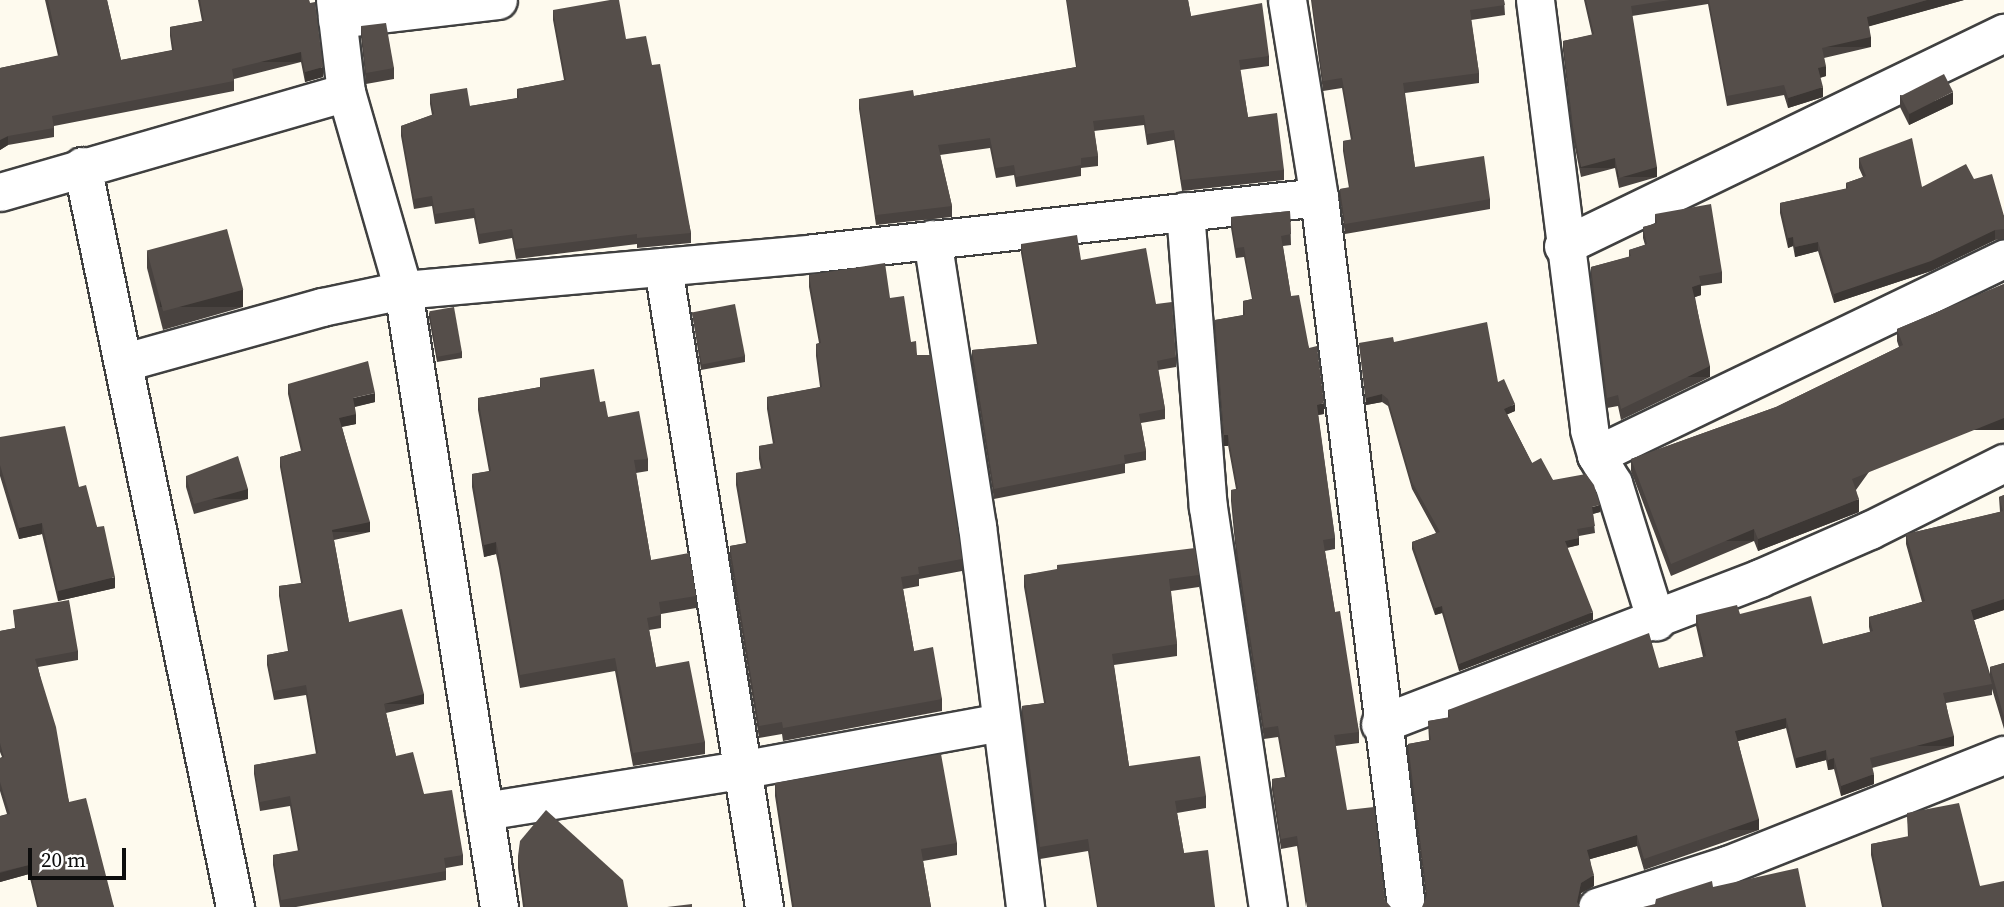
<!DOCTYPE html>
<html>
<head>
<meta charset="utf-8">
<style>
	body { margin:0 }
	#map { position:relative; width:2004px; height:907px; overflow:hidden; background:#fefaee; font-family:"Source Serif 4",serif }
	div>[style] { position:absolute }
	.roads { filter:drop-shadow(2px 0 #404040) drop-shadow(-2px 0 #404040) drop-shadow(0 2px #404040) drop-shadow(0 -2px #404040) }
	.street>* { height:37px; margin:-18.5px; padding:0 18.5px; transform-origin:18.5px; border-radius:18.5px; background:#fff }
	.wall>* { inset:0; background:#494340 }
	.shaded-wall>* { inset:0; background:#3c3734; transform-origin:0 0 }
	.building>* { inset:0; background:#554e4a; transform-origin:0 0 }
	span { translate:-50% -50%; white-space:nowrap; text-align:center; line-height:1.15; -webkit-text-stroke:7px #fff; paint-order:stroke }
	.scale { position:absolute; left:28px; top:848px; width:98px; height:32px; box-sizing:border-box; border:4px solid #0d0d0d; border-top:0; padding-left:9px; font-size:21px; line-height:24px; white-space:nowrap; color:#0d0d0d; -webkit-text-stroke:5px #fff; paint-order:stroke }
</style>
</head>
<body>
<div id="map">
	<div class="roads">
		<div class="street">
			<i style="left:335px;top:0;width:93px;rotate:83.2deg"></i>
			<i style="left:346px;top:92px;width:206px;rotate:73.9deg"></i>
			<i style="left:403px;top:290px;width:624px;rotate:81.16deg"></i>
			<i style="left:1287px;top:0;width:200px;rotate:80.8deg"></i>
			<i style="left:1319px;top:197px;width:715px;rotate:83.01deg"></i>
			<i style="left:1535px;top:0;width:433px;rotate:82.8deg"></i>
			<i style="left:1589px;top:430px;width:26px;rotate:74deg"></i>
			<i style="left:1596px;top:455px;width:33px;rotate:59deg"></i>
			<i style="left:1613px;top:483px;width:145px;rotate:72.7deg"></i>
			<i style="left:337px;top:19px;width:162px;rotate:-6.7deg"></i>
			<i style="left:82px;top:166px;width:757px;rotate:78.33deg"></i>
			<i style="left:0;top:192px;width:360px;rotate:-16.1deg"></i>
			<i style="left:1185px;top:211px;width:297px;rotate:85.6deg"></i>
			<i style="left:1208px;top:507px;width:404px;rotate:81.5deg"></i>
			<i style="left:932px;top:239px;width:291px;rotate:81.1deg"></i>
			<i style="left:977px;top:526px;width:384px;rotate:82.8deg"></i>
			<i style="left:1563px;top:246px;width:490px;rotate:-25.8deg"></i>
			<i style="left:663px;top:267px;width:648px;rotate:81.03deg"></i>
			<i style="left:125px;top:362px;width:205px;rotate:-15.6deg"></i>
			<i style="left:322px;top:307px;width:83px;rotate:-11.9deg"></i>
			<i style="left:403px;top:290px;width:413px;rotate:-5.1deg"></i>
			<i style="left:814px;top:253px;width:508px;rotate:-6.33deg"></i>
			<i style="left:1596px;top:455px;width:453px;rotate:-25.7deg"></i>
			<i style="left:1380px;top:724px;width:407px;rotate:-21deg"></i>
			<i style="left:1760px;top:578px;width:120px;rotate:-23.6deg"></i>
			<i style="left:1870px;top:530px;width:150px;rotate:-26.6deg"></i>
			<i style="left:484px;top:811px;width:264px;rotate:-9.1deg"></i>
			<i style="left:745px;top:769px;width:259px;rotate:-10.4deg"></i>
			<i style="left:1597px;top:907px;width:137px;rotate:-17.9deg"></i>
			<i style="left:1727px;top:865px;width:298px;rotate:-21.7deg"></i>
		</div>
	</div>
	<div class="wall">
		<i style="clip-path:polygon(45px 0,107px 0,121px 60px,172px 50px,170px 36px,170px 27px,202px 21px,198px 0,309px 0,323px 77px,305px 82px,301px 62px,234px 79px,234px 91px,54px 126px,54px 137px,8px 145px,0 150px,0 68px,58px 56px)"></i>
		<i style="clip-path:polygon(1066px 0,1188px 0,1191px 16px,1269px 56px,1269px 66px,1240px 70px,1248px 117px,1284px 170px,1284px 180px,1182px 191px,1174px 140px,1147px 145px,1144px 125px,1094px 131px,1098px 156px,1098px 166px,1081px 168px,1081px 176px,1016px 187px,1014px 175px,996px 178px,990px 148px,940px 155px,952px 206px,952px 217px,876px 225px,859px 109px,859px 99px,914px 96px,1076px 67px)"></i>
		<i style="clip-path:polygon(1311px 0,1504px 0,1505px 15px,1471px 20px,1479px 73px,1479px 83px,1405px 93px,1415px 167px,1490px 199px,1490px 209px,1345px 234px,1340px 199px,1340px 189px,1349px 188px,1343px 151px,1343px 141px,1351px 140px,1342px 88px,1323px 91px)"></i>
		<i style="clip-path:polygon(1584px 0,1964px 0,1869px 26px,1871px 47px,1824px 58px,1826px 76px,1820px 78px,1823px 97px,1788px 108px,1784px 95px,1727px 106px,1708px 4px,1632px 16px,1657px 177px,1619px 188px,1615px 168px,1581px 177px,1573px 138px,1563px 51px,1563px 41px,1592px 35px)"></i>
		<i style="clip-path:polygon(553px 10px,626px 39px,652px 65px,691px 233px,691px 243px,637px 248px,637px 244px,516px 259px,512px 238px,479px 244px,474px 218px,435px 224px,432px 206px,414px 209px,401px 136px,401px 126px,432px 115px,430px 104px,430px 94px,470px 106px,517px 98px,517px 89px,564px 80px,553px 20px)"></i>
		<i style="clip-path:polygon(361px 26px,394px 68px,394px 79px,366px 84px,361px 37px)"></i>
		<i style="clip-path:polygon(1900px 95px,1953px 104px,1909px 125px,1900px 107px)"></i>
		<i style="clip-path:polygon(1859px 158px,1922px 187px,1974px 179px,2004px 216px,2004px 239px,1995px 240px,1931px 271px,1834px 303px,1818px 251px,1795px 257px,1793px 246px,1788px 248px,1780px 213px,1780px 203px,1846px 189px,1846px 183px,1863px 177px,1859px 168px)"></i>
		<i style="clip-path:polygon(1290px 211px,1291px 245px,1283px 246px,1291px 296px,1309px 348px,1324px 414px,1318px 415px,1335px 538px,1335px 549px,1325px 551px,1335px 612px,1359px 732px,1359px 743px,1336px 746px,1306px 907px,1297px 846px,1281px 849px,1272px 790px,1272px 779px,1285px 777px,1278px 737px,1264px 739px,1236px 554px,1231px 501px,1231px 490px,1236px 489px,1228px 445px,1224px 446px,1215px 331px,1215px 320px,1243px 315px,1243px 301px,1252px 299px,1244px 257px,1236px 258px,1231px 228px,1231px 217px)"></i>
		<i style="clip-path:polygon(1655px 214px,1722px 272px,1722px 283px,1701px 286px,1701px 295px,1695px 297px,1710px 377px,1621px 420px,1618px 406px,1607px 408px,1591px 278px,1591px 267px,1629px 257px,1629px 250px,1645px 245px,1643px 238px,1643px 227px,1655px 224px)"></i>
		<i style="clip-path:polygon(1021px 244px,1081px 260px,1156px 304px,1176px 357px,1176px 367px,1158px 370px,1165px 409px,1165px 419px,1141px 423px,1146px 451px,1146px 460px,1125px 464px,1125px 473px,994px 499px,972px 360px,972px 350px,1037px 344px,1021px 253px)"></i>
		<i style="clip-path:polygon(147px 251px,243px 307px,163px 330px,147px 268px)"></i>
		<i style="clip-path:polygon(809px 275px,890px 298px,917px 355px,962px 559px,962px 571px,919px 579px,919px 586px,903px 589px,914px 651px,942px 699px,942px 711px,783px 741px,782px 734px,759px 738px,730px 558px,730px 546px,746px 543px,736px 485px,736px 473px,761px 469px,759px 459px,759px 446px,773px 444px,767px 409px,767px 397px,820px 387px,816px 356px,816px 344px,819px 343px,809px 287px)"></i>
		<i style="clip-path:polygon(2004px 284px,1856px 490px,1859px 512px,1758px 551px,1754px 541px,1671px 576px,1631px 471px,1631px 459px,1776px 407px,1899px 347px,1897px 341px,1897px 329px)"></i>
		<i style="clip-path:polygon(429px 312px,462px 352px,462px 358px,437px 362px,429px 318px)"></i>
		<i style="clip-path:polygon(692px 312px,745px 356px,745px 362px,701px 370px)"></i>
		<i style="clip-path:polygon(1394px 342px,1498px 382px,1515px 411px,1507px 414px,1532px 463px,1553px 480px,1600px 512px,1593px 514px,1595px 533px,1579px 536px,1579px 545px,1567px 548px,1593px 620px,1459px 671px,1442px 613px,1435px 615px,1412px 549px,1412px 542px,1436px 533px,1412px 489px,1388px 406px,1382px 402px,1366px 405px,1359px 343px)"></i>
		<i style="clip-path:polygon(540px 378px,600px 402px,608px 417px,648px 459px,648px 471px,636px 473px,651px 560px,696px 596px,696px 608px,661px 614px,661px 628px,649px 630px,656px 667px,705px 742px,705px 754px,633px 766px,615px 671px,520px 688px,499px 568px,496px 554px,484px 557px,472px 487px,472px 474px,489px 471px,478px 410px,478px 398px,540px 387px)"></i>
		<i style="clip-path:polygon(288px 384px,375px 402px,355px 407px,356px 424px,342px 427px,370px 532px,334px 540px,349px 622px,424px 704px,386px 713px,396px 756px,424px 794px,463px 855px,463px 865px,446px 868px,446px 880px,296px 907px,280px 907px,273px 865px,273px 855px,298px 851px,290px 806px,260px 811px,254px 774px,254px 765px,316px 754px,306px 695px,274px 700px,267px 665px,267px 655px,288px 651px,279px 596px,279px 586px,301px 583px,280px 467px,280px 457px,301px 451px,288px 394px)"></i>
		<i style="clip-path:polygon(0 437px,79px 487px,97px 527px,115px 588px,58px 601px,42px 534px,19px 539px,0 476px)"></i>
		<i style="clip-path:polygon(186px 476px,248px 499px,194px 514px,186px 487px)"></i>
		<i style="clip-path:polygon(2004px 485px,2004px 610px,1974px 620px,1990px 674px,1990px 667px,2004px 663px,2004px 729px,1992px 689px,1992px 695px,1946px 703px,1954px 746px,1872px 768px,1874px 784px,1841px 796px,1834px 769px,1828px 770px,1826px 760px,1796px 768px,1786px 728px,1738px 741px,1759px 830px,1644px 870px,1637px 846px,1590px 859px,1594px 886px,1581px 893px,1579px 905px,1426px 897px,1408px 754px,1408px 744px,1429px 740px,1428px 721px,1448px 718px,1448px 710px,1659px 668px,1703px 657px,1696px 626px,1696px 615px,1740px 614px,1823px 644px,1870px 632px,1869px 627px,1869px 617px,1922px 602px,1906px 544px,1906px 534px,2000px 512px,1999px 497px,2004px 495px)"></i>
		<i style="clip-path:polygon(1057px 565px,1199px 575px,1199px 587px,1171px 591px,1177px 644px,1177px 656px,1114px 665px,1129px 766px,1206px 796px,1206px 808px,1177px 813px,1184px 853px,1215px 907px,1097px 907px,1088px 851px,1040px 859px,1022px 718px,1022px 706px,1044px 703px,1024px 587px,1024px 575px,1057px 570px)"></i>
		<i style="clip-path:polygon(13px 610px,78px 651px,78px 660px,38px 667px,69px 802px,114px 907px,37px 907px,29px 874px,0 882px,0 816px,7px 814px,0 791px,0 758px,2px 757px,0 752px,0 631px,15px 628px)"></i>
		<i style="clip-path:polygon(775px 783px,957px 843px,957px 855px,923px 861px,931px 907px,792px 907px,775px 796px)"></i>
		<i style="clip-path:polygon(1907px 813px,1980px 886px,2004px 907px,1882px 907px,1871px 855px,1871px 844px,1908px 837px)"></i>
		<i style="clip-path:polygon(518px 856px,628px 907px,523px 907px,518px 868px)"></i>
	</div>
	<div class="shaded-wall">
		<i style="clip-path:polygon(1927px 0,1964px 0,1867px 27px,1867px 17px)"></i>
		<i style="left:1871px;top:37px;width:10px;height:50px;rotate:90deg"></i>
		<i style="left:301px;top:52px;width:10px;height:71px;rotate:90deg"></i>
		<i style="clip-path:polygon(1826px 66px,1826px 76px,1818px 78px,1818px 68px)"></i>
		<i style="clip-path:polygon(323px 67px,323px 77px,305px 82px,305px 72px)"></i>
		<i style="clip-path:polygon(1823px 87px,1823px 97px,1788px 108px,1788px 98px)"></i>
		<i style="clip-path:polygon(1953px 92px,1953px 104px,1909px 125px,1909px 113px)"></i>
		<i style="clip-path:polygon(8px 136px,8px 145px,0 150px,0 140px)"></i>
		<i style="left:1615px;top:158px;width:10px;height:35px;rotate:90deg"></i>
		<i style="left:1657px;top:167px;width:10px;height:40px;rotate:90deg"></i>
		<i style="clip-path:polygon(1995px 230px,1995px 240px,1931px 271px,1834px 303px,1834px 294px)"></i>
		<i style="clip-path:polygon(1793px 237px,1793px 246px,1788px 248px,1788px 238px)"></i>
		<i style="clip-path:polygon(1818px 242px,1818px 251px,1795px 257px,1795px 247px)"></i>
		<i style="clip-path:polygon(1701px 284px,1701px 295px,1692px 298px,1692px 287px)"></i>
		<i style="left:243px;top:290px;width:17px;height:83px;rotate:90deg"></i>
		<i style="left:1710px;top:366px;width:11px;height:99px;rotate:90deg"></i>
		<i style="clip-path:polygon(375px 393px,375px 402px,353px 407px,353px 398px)"></i>
		<i style="clip-path:polygon(1382px 394px,1382px 402px,1366px 405px,1366px 398px)"></i>
		<i style="clip-path:polygon(1324px 403px,1324px 414px,1317px 415px,1317px 405px)"></i>
		<i style="clip-path:polygon(1515px 404px,1515px 411px,1504px 416px,1504px 409px)"></i>
		<i style="clip-path:polygon(356px 414px,356px 424px,339px 427px,339px 418px)"></i>
		<i style="left:2004px;top:418px;width:12px;height:164px;rotate:90deg"></i>
		<i style="left:1224px;top:435px;width:4px;height:11px"></i>
		<i style="left:248px;top:489px;width:10px;height:56px;rotate:90deg"></i>
		<i style="clip-path:polygon(1859px 499px,1859px 512px,1758px 551px,1758px 539px)"></i>
		<i style="clip-path:polygon(1600px 505px,1600px 512px,1592px 514px,1592px 507px)"></i>
		<i style="left:370px;top:522px;width:10px;height:39px;rotate:90deg"></i>
		<i style="clip-path:polygon(42px 523px,42px 534px,19px 539px,19px 528px)"></i>
		<i style="left:1754px;top:529px;width:12px;height:90px;rotate:90deg"></i>
		<i style="clip-path:polygon(1579px 538px,1579px 545px,1565px 548px,1565px 541px)"></i>
		<i style="clip-path:polygon(496px 542px,496px 554px,484px 557px,484px 545px)"></i>
		<i style="clip-path:polygon(115px 577px,115px 588px,58px 601px,58px 591px)"></i>
		<i style="clip-path:polygon(2004px 599px,2004px 610px,1971px 621px,1971px 610px)"></i>
		<i style="clip-path:polygon(1442px 606px,1442px 613px,1435px 615px,1435px 608px)"></i>
		<i style="clip-path:polygon(1593px 612px,1593px 620px,1459px 671px,1459px 664px)"></i>
		<i style="left:424px;top:694px;width:10px;height:41px;rotate:90deg"></i>
		<i style="clip-path:polygon(1786px 718px,1786px 728px,1735px 742px,1735px 731px)"></i>
		<i style="left:1954px;top:736px;width:10px;height:87px;rotate:90deg"></i>
		<i style="clip-path:polygon(1826px 750px,1826px 760px,1796px 768px,1796px 758px)"></i>
		<i style="clip-path:polygon(1834px 758px,1834px 769px,1828px 770px,1828px 760px)"></i>
		<i style="clip-path:polygon(1874px 774px,1874px 784px,1841px 796px,1841px 786px)"></i>
		<i style="left:1759px;top:819px;width:11px;height:122px;rotate:90deg"></i>
		<i style="clip-path:polygon(1637px 835px,1637px 846px,1587px 860px,1587px 850px)"></i>
		<i style="clip-path:polygon(29px 865px,29px 874px,0 882px,0 873px)"></i>
		<i style="clip-path:polygon(1594px 875px,1594px 886px,1581px 893px,1578px 907px,1577px 902px,1581px 883px)"></i>
	</div>
	<div class="building">
		<i style="clip-path:polygon(48px 0,107px 0,121px 60px,174px 50px,170px 27px,204px 21px,200px 0,309px 0,310px 3px,315px 2px,323px 67px,305px 72px,301px 52px,232px 69px,234px 81px,52px 116px,54px 128px,8px 136px,0 140px,0 68px,60px 55px)"></i>
		<i style="clip-path:polygon(610px 0,619px 0,626px 39px,646px 36px,652px 65px,660px 64px,691px 233px,637px 238px,637px 234px,516px 249px,512px 229px,479px 234px,474px 208px,435px 214px,432px 196px,414px 199px,401px 126px,434px 114px,430px 94px,467px 88px,470px 106px,519px 98px,517px 89px,566px 80px,553px 10px)"></i>
		<i style="clip-path:polygon(1067px 0,1188px 0,1191px 16px,1262px 3px,1269px 56px,1239px 60px,1248px 117px,1277px 113px,1284px 170px,1182px 180px,1174px 130px,1147px 134px,1144px 115px,1093px 121px,1098px 156px,1081px 158px,1081px 165px,1016px 177px,1014px 165px,996px 168px,990px 138px,938px 145px,952px 206px,876px 215px,859px 99px,913px 90px,914px 96px,1077px 67px)"></i>
		<i style="clip-path:polygon(1312px 0,1504px 0,1505px 5px,1470px 10px,1479px 73px,1403px 83px,1415px 167px,1484px 156px,1490px 199px,1345px 224px,1340px 189px,1350px 187px,1343px 141px,1353px 139px,1342px 78px,1323px 81px)"></i>
		<i style="clip-path:polygon(1586px 0,1670px 0,1631px 6px,1657px 167px,1619px 178px,1615px 158px,1581px 167px,1573px 127px,1563px 41px,1594px 34px)"></i>
		<i style="clip-path:polygon(1709px 0,1927px 0,1867px 17px,1871px 37px,1822px 48px,1826px 66px,1818px 68px,1823px 87px,1788px 98px,1784px 85px,1727px 96px)"></i>
		<i style="clip-path:polygon(386px 23px,394px 68px,366px 73px,361px 26px)"></i>
		<i style="left:1944px;top:74px;width:20px;height:49px;rotate:63deg"></i>
		<i style="clip-path:polygon(1912px 138px,1922px 187px,1966px 164px,1974px 179px,1992px 174px,2004px 216px,2004px 229px,1995px 230px,1931px 261px,1834px 294px,1818px 242px,1795px 247px,1793px 237px,1788px 238px,1780px 203px,1848px 188px,1846px 183px,1866px 176px,1859px 158px)"></i>
		<i style="clip-path:polygon(1711px 204px,1722px 272px,1699px 276px,1701px 284px,1692px 287px,1710px 366px,1621px 409px,1618px 395px,1607px 398px,1591px 267px,1631px 256px,1629px 250px,1647px 244px,1643px 227px,1657px 223px,1655px 214px)"></i>
		<i style="clip-path:polygon(1290px 211px,1291px 234px,1281px 236px,1291px 296px,1299px 295px,1309px 348px,1317px 346px,1324px 403px,1317px 405px,1335px 538px,1323px 540px,1335px 612px,1340px 611px,1359px 732px,1334px 735px,1347px 810px,1374px 807px,1385px 900px,1391px 907px,1307px 907px,1307px 902px,1297px 836px,1281px 839px,1272px 779px,1287px 777px,1278px 726px,1264px 728px,1236px 543px,1231px 490px,1238px 489px,1228px 435px,1224px 435px,1215px 320px,1245px 315px,1243px 301px,1253px 299px,1244px 247px,1236px 248px,1231px 217px)"></i>
		<i style="left:227px;top:229px;width:63px;height:83px;rotate:75deg"></i>
		<i style="clip-path:polygon(1077px 235px,1081px 260px,1146px 248px,1156px 304px,1172px 302px,1176px 357px,1157px 361px,1165px 409px,1139px 414px,1146px 451px,1124px 455px,1125px 463px,994px 489px,972px 350px,1039px 344px,1021px 244px)"></i>
		<i style="clip-path:polygon(885px 263px,890px 298px,904px 296px,911px 342px,916px 341px,917px 355px,931px 355px,956px 517px,962px 559px,918px 567px,919px 574px,901px 577px,914px 651px,933px 647px,942px 699px,783px 728px,782px 722px,759px 726px,730px 546px,748px 543px,736px 473px,763px 468px,759px 446px,775px 443px,767px 397px,822px 387px,816px 344px,821px 343px,809px 275px)"></i>
		<i style="clip-path:polygon(2004px 284px,2004px 418px,1852px 479px,1859px 499px,1758px 539px,1754px 529px,1671px 564px,1631px 459px,1776px 407px,1903px 345px,1897px 329px)"></i>
		<i style="left:735px;top:304px;width:53px;height:44px;rotate:79deg"></i>
		<i style="left:454px;top:307px;width:46px;height:25px;rotate:80deg"></i>
		<i style="clip-path:polygon(1487px 322px,1498px 382px,1504px 379px,1515px 404px,1504px 409px,1532px 463px,1541px 458px,1553px 480px,1586px 474px,1594px 485px,1600px 505px,1592px 507px,1595px 526px,1577px 529px,1579px 538px,1565px 541px,1593px 612px,1459px 664px,1442px 606px,1435px 608px,1412px 542px,1440px 532px,1412px 482px,1388px 399px,1382px 394px,1366px 398px,1359px 343px,1393px 337px,1394px 342px)"></i>
		<i style="clip-path:polygon(368px 361px,375px 393px,353px 398px,356px 414px,339px 418px,370px 522px,332px 530px,349px 622px,402px 609px,424px 694px,384px 704px,396px 756px,413px 752px,424px 794px,452px 790px,463px 855px,444px 858px,446px 871px,281px 900px,273px 855px,300px 850px,290px 796px,260px 802px,254px 765px,318px 753px,306px 685px,274px 691px,267px 655px,289px 651px,279px 586px,303px 583px,280px 457px,303px 450px,288px 384px)"></i>
		<i style="clip-path:polygon(594px 369px,600px 402px,605px 401px,608px 417px,639px 411px,648px 459px,634px 460px,651px 560px,689px 553px,696px 596px,659px 602px,661px 615px,647px 618px,656px 667px,689px 661px,705px 742px,633px 753px,615px 658px,520px 675px,499px 556px,496px 542px,484px 545px,472px 474px,491px 471px,478px 398px,541px 387px,540px 378px)"></i>
		<i style="clip-path:polygon(65px 426px,79px 487px,86px 485px,97px 527px,104px 526px,115px 577px,58px 591px,42px 523px,19px 528px,0 465px,0 437px)"></i>
		<i style="clip-path:polygon(238px 456px,248px 489px,194px 504px,186px 476px)"></i>
		<i style="clip-path:polygon(2004px 495px,2004px 599px,1971px 610px,1992px 684px,1943px 693px,1954px 736px,1870px 758px,1874px 774px,1841px 786px,1834px 758px,1828px 760px,1826px 750px,1796px 758px,1786px 718px,1735px 731px,1759px 819px,1644px 859px,1637px 835px,1587px 850px,1594px 875px,1581px 883px,1577px 902px,1580px 907px,1422px 907px,1427px 895px,1408px 744px,1431px 740px,1428px 721px,1450px 717px,1448px 710px,1649px 633px,1659px 668px,1706px 656px,1696px 615px,1737px 605px,1740px 614px,1811px 596px,1823px 644px,1873px 631px,1869px 617px,1925px 601px,1906px 534px,2003px 511px,1999px 497px)"></i>
		<i style="clip-path:polygon(1195px 548px,1199px 575px,1169px 579px,1177px 644px,1112px 654px,1129px 766px,1200px 756px,1206px 796px,1175px 801px,1184px 853px,1208px 850px,1215px 907px,1098px 907px,1088px 839px,1040px 847px,1022px 706px,1046px 703px,1024px 575px,1057px 569px,1057px 565px)"></i>
		<i style="clip-path:polygon(69px 600px,78px 651px,35px 659px,56px 727px,69px 802px,86px 798px,114px 907px,39px 907px,29px 865px,0 872px,0 816px,10px 814px,0 782px,0 758px,4px 757px,0 743px,0 631px,16px 628px,13px 610px)"></i>
		<i style="clip-path:polygon(2004px 663px,2004px 717px,1990px 667px)"></i>
		<i style="clip-path:polygon(941px 754px,957px 843px,921px 849px,931px 907px,794px 907px,775px 783px)"></i>
		<i style="clip-path:polygon(1959px 803px,1980px 886px,2004px 881px,2004px 907px,1884px 907px,1871px 844px,1909px 836px,1907px 813px)"></i>
		<i style="clip-path:polygon(546px 810px,623px 880px,628px 907px,525px 907px,518px 856px,520px 841px)"></i>
		<i style="clip-path:polygon(1798px 868px,1806px 907px,1643px 907px,1655px 904px,1656px 899px,1712px 881px,1713px 887px)"></i>
		<i style="clip-path:polygon(692px 904px,692px 907px,667px 907px)"></i>
	</div>
	<div class="scale">20 m</div>
</div>
</body>
</html>
